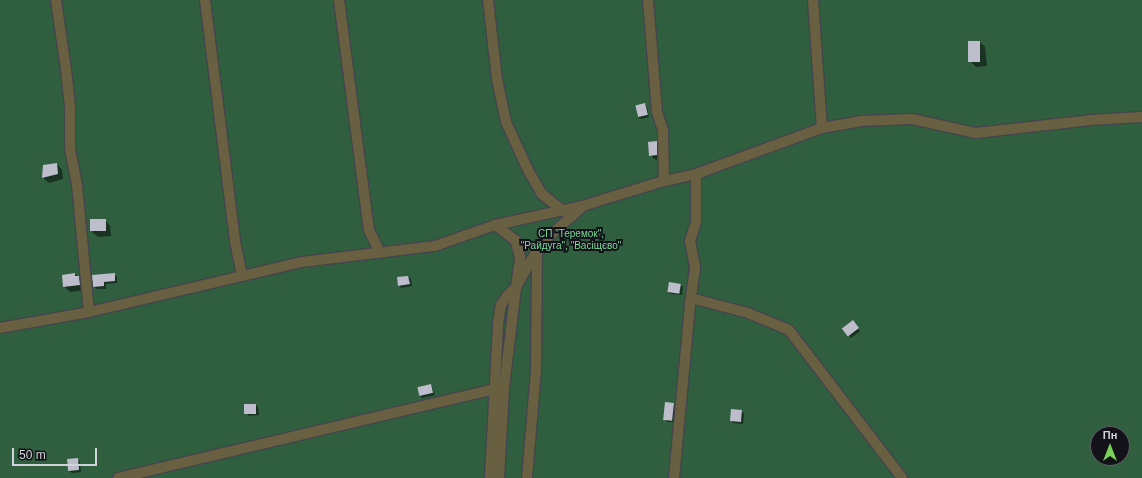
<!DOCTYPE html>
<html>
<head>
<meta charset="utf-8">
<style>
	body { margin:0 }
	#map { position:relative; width:1142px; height:478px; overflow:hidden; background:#292935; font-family:Arial,sans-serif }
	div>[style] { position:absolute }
	.green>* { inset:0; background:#2f5f3e }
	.shadow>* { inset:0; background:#0007 }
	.building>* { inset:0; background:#bdbdcc; transform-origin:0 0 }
	.roads { filter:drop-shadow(1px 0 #44444f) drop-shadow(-1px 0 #44444f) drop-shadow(0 1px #44444f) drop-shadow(0 -1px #44444f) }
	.minor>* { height:10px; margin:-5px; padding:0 5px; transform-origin:5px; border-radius:5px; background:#695f41 }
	span { translate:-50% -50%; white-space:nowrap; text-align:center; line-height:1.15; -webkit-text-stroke:4px #121218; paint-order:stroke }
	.park-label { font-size:10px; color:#7bdc9a }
	.north { position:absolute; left:1090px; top:426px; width:40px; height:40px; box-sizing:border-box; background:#121218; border:1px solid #5f5f66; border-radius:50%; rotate:0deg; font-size:11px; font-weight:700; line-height:16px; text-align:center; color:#d2d2da }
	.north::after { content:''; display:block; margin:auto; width:14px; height:18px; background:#7ad157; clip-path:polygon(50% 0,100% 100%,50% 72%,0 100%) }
	.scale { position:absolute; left:12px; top:448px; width:85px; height:18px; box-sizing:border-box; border:2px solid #d2d2da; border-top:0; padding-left:5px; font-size:12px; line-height:14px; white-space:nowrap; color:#d2d2da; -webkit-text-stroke:3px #121218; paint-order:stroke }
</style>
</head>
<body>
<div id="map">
	<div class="green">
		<i style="clip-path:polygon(evenodd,0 0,1142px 0,1142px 478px,0 478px,0 0,1098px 434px,1122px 434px,1122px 458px,1098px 458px,1098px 434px)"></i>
	</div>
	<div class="shadow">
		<i style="clip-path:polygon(969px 42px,980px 42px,985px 47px,987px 66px,976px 67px,970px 61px)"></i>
		<i style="clip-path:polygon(645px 104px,647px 107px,649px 117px,641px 119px,638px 117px)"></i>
		<i style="clip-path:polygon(656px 142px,662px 147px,662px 160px,656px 160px,650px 155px)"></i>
		<i style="clip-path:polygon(57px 164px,62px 170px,63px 179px,49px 183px,43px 178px,44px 166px)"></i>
		<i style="clip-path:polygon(105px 220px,110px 226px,111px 236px,98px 237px,92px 232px)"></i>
		<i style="clip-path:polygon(75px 274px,84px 282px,85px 290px,70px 292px,64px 286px)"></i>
		<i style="clip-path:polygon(114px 274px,117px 277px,117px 283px,106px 284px,106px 289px,97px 289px,94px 287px,93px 276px)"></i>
		<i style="clip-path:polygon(408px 277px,411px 279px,412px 286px,401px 288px,399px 285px)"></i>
		<i style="clip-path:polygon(681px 285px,683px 287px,682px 295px,671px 294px,668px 292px)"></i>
		<i style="clip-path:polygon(855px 324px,860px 331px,851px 338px,843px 328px)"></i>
		<i style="clip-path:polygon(431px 385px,435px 395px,422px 398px,420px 396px)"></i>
		<i style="clip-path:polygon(674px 404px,676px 406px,675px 422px,667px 422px,665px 419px)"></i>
		<i style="clip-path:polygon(256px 405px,258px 407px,259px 415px,249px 416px,246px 413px)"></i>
		<i style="clip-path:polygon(742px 411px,744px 414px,743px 424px,733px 423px,731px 421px)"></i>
		<i style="clip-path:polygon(77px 459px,80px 462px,81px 472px,72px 473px,69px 471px)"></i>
	</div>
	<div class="building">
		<i style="left:968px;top:41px;width:12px;height:21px"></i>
		<i style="left:645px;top:103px;width:12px;height:10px;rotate:76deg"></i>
		<i style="clip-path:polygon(657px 141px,657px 155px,649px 156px,648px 142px)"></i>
		<i style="clip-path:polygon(57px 163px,58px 174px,42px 178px,43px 165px)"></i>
		<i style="left:106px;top:219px;width:12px;height:16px;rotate:90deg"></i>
		<i style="clip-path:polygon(75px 273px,75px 276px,79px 276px,80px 285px,63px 287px,62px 275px)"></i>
		<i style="clip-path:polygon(115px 273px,115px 281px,104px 282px,104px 286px,93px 287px,92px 275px)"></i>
		<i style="clip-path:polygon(408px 276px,410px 284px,398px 286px,397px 277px)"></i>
		<i style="left:669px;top:282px;width:12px;height:10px;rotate:9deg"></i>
		<i style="left:853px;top:320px;width:10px;height:14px;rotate:53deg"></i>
		<i style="left:431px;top:384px;width:9px;height:14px;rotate:77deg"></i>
		<i style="left:665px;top:402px;width:9px;height:18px;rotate:6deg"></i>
		<i style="left:244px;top:404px;width:12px;height:10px"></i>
		<i style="left:731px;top:409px;width:11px;height:12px;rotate:5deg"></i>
		<i style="left:78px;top:458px;width:12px;height:11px;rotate:85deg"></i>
	</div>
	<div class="roads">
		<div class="minor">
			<i style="left:56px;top:0;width:70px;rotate:81.8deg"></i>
			<i style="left:66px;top:69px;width:38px;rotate:84deg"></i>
			<i style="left:70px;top:107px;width:42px;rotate:90deg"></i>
			<i style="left:70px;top:149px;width:37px;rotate:79deg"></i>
			<i style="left:77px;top:185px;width:128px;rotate:84.6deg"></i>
			<i style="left:205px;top:0;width:244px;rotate:82.9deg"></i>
			<i style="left:235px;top:242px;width:35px;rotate:78deg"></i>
			<i style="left:339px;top:0;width:232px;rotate:82.6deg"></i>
			<i style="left:369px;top:230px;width:25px;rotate:64deg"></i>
			<i style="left:488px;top:0;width:80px;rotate:83.5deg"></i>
			<i style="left:497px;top:79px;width:44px;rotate:78.2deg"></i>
			<i style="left:506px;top:122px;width:53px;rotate:65.4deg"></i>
			<i style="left:528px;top:170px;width:28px;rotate:60deg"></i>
			<i style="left:542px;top:194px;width:27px;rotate:39deg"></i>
			<i style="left:648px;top:0;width:112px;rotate:85.4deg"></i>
			<i style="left:657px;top:112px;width:19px;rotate:72deg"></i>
			<i style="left:663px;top:130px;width:51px;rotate:88.9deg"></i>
			<i style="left:813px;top:0;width:128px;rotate:86deg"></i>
			<i style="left:691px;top:298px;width:59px;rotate:14.7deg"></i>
			<i style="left:748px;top:313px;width:44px;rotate:22.5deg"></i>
			<i style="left:789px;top:330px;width:186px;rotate:52.6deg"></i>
			<i style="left:0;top:328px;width:90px;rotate:-10.2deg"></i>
			<i style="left:89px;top:312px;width:219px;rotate:-13.2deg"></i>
			<i style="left:302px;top:262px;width:134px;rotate:-6.9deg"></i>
			<i style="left:435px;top:246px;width:64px;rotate:-19.3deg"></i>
			<i style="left:495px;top:225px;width:89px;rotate:-12.3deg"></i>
			<i style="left:582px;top:206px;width:86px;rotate:-17deg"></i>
			<i style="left:664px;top:181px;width:33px;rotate:-12deg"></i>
			<i style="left:696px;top:174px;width:134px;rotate:-20.1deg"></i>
			<i style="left:822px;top:128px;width:39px;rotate:-10deg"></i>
			<i style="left:860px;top:121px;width:52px;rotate:-2.2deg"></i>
			<i style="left:912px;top:119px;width:66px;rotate:12.3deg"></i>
			<i style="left:976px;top:133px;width:116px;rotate:-6.4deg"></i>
			<i style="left:1091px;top:120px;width:51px;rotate:-3.4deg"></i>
			<i style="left:118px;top:478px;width:387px;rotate:-13.3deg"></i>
			<i style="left:490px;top:478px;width:155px;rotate:-87deg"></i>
			<i style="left:498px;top:323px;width:18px;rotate:-81deg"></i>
			<i style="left:501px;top:305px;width:11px;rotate:-56deg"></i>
			<i style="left:507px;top:296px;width:13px;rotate:-45deg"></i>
			<i style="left:516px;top:287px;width:30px;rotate:-82deg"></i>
			<i style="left:520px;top:257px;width:18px;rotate:-106deg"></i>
			<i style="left:515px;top:240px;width:25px;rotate:-143deg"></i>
			<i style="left:499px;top:478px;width:90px;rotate:-86.8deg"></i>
			<i style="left:504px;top:388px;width:102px;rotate:-83.2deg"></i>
			<i style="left:516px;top:287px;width:43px;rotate:-60.4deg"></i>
			<i style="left:537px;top:250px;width:16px;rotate:-50deg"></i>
			<i style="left:547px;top:238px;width:45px;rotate:-41.4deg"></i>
			<i style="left:527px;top:478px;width:107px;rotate:-85.2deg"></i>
			<i style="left:536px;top:371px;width:121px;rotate:-89.5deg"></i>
			<i style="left:674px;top:478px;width:175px;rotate:-84.7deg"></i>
			<i style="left:690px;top:304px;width:37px;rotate:-82deg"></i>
			<i style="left:695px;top:267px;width:26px;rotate:-101deg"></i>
			<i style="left:690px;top:241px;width:20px;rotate:-72deg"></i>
			<i style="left:696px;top:222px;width:48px;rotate:-90deg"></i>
		</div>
	</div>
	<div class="park-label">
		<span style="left:571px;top:239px">СП "Теремок",<br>"Райдуга", "Васіщєво"</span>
	</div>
	<div class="north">Пн</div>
	<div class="scale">50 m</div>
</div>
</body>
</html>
